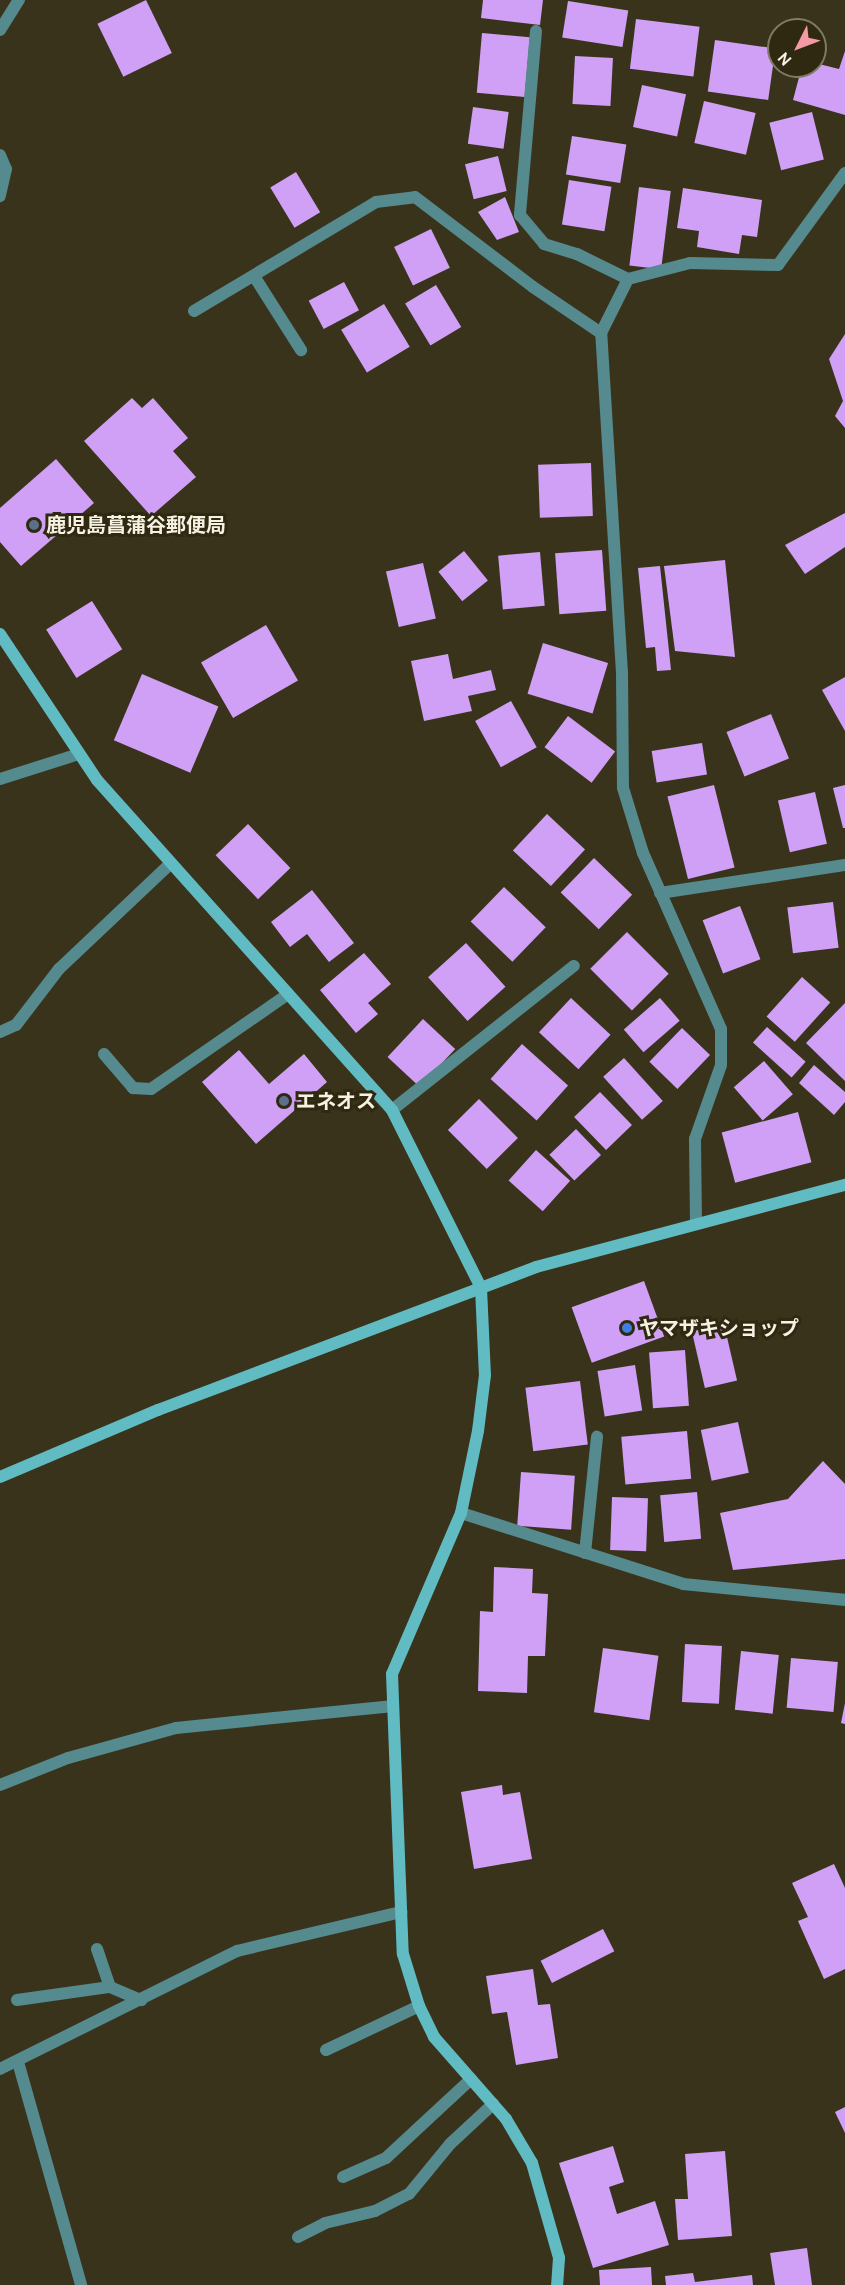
<!DOCTYPE html>
<html>
<head>
<meta charset="utf-8">
<style>
	body { margin:0 }
	#map { position:relative; width:845px; height:2285px; overflow:hidden; background:#3a331b; font-family:Cabin,"Noto Sans JP",sans-serif }
	div>[style] { position:absolute }
	.building>* { inset:0; background:#cfa0f5; transform-origin:0 0 }
	.street>* { height:12px; margin:-6px; padding:0 6px; transform-origin:6px; border-radius:6px; background:#558a8f }
	.secondary>* { height:12px; margin:-6px; padding:0 6px; transform-origin:6px; border-radius:6px; background:#61bbc3 }
	.dots>* { width:16px; height:16px; translate:-50% -50%; box-sizing:border-box; border:3px solid #302911; border-radius:50% }
	span { translate:-50% -50%; white-space:nowrap; text-align:center; line-height:1.15; -webkit-text-stroke:6px #302911; paint-order:stroke }
	.poi-label { font-size:20px; color:#f5f1e3; font-weight:700 }
	.left { translate:0 -50%; text-align:left }
	.north { position:absolute; left:767px; top:18px; width:60px; height:60px; box-sizing:border-box; background:#302911; border:2px solid #7f7965; border-radius:50%; rotate:228deg; font-size:16px; font-weight:700; line-height:24px; text-align:center; color:#f5f1e3 }
	.north::after { content:''; display:block; margin:auto; width:21px; height:27px; background:#f49aa6; clip-path:polygon(50% 0,100% 100%,50% 72%,0 100%) }
</style>
</head>
<body>
<div id="map">
	<div class="building">
		<i style="left:146px;top:0;width:59px;height:54px;rotate:64deg"></i>
		<i style="clip-path:polygon(483px 0,543px 0,540px 25px,481px 18px)"></i>
		<i style="left:568px;top:1px;width:61px;height:37px;rotate:9deg"></i>
		<i style="left:636px;top:19px;width:64px;height:50px;rotate:7deg"></i>
		<i style="left:482px;top:33px;width:48px;height:60px;rotate:5deg"></i>
		<i style="left:715px;top:40px;width:61px;height:52px;rotate:8deg"></i>
		<i style="clip-path:polygon(845px 51px,845px 115px,793px 100px,802px 66px,815px 66px,815px 63px,839px 69px)"></i>
		<i style="left:575px;top:56px;width:38px;height:48px;rotate:3deg"></i>
		<i style="left:642px;top:85px;width:45px;height:43px;rotate:12deg"></i>
		<i style="left:704px;top:101px;width:53px;height:43px;rotate:13deg"></i>
		<i style="left:473px;top:107px;width:36px;height:37px;rotate:8deg"></i>
		<i style="left:812px;top:112px;width:49px;height:44px;rotate:76deg"></i>
		<i style="left:572px;top:136px;width:55px;height:39px;rotate:9deg"></i>
		<i style="left:498px;top:156px;width:36px;height:34px;rotate:76deg"></i>
		<i style="left:296px;top:172px;width:47px;height:30px;rotate:59deg"></i>
		<i style="left:569px;top:180px;width:43px;height:45px;rotate:9deg"></i>
		<i style="left:639px;top:187px;width:32px;height:79px;rotate:7deg"></i>
		<i style="clip-path:polygon(683px 188px,762px 200px,757px 237px,742px 235px,739px 254px,697px 247px,699px 231px,677px 228px)"></i>
		<i style="clip-path:polygon(505px 197px,519px 232px,497px 240px,478px 212px)"></i>
		<i style="left:431px;top:229px;width:43px;height:41px;rotate:64deg"></i>
		<i style="left:344px;top:282px;width:32px;height:40px;rotate:62deg"></i>
		<i style="left:436px;top:285px;width:49px;height:36px;rotate:59deg"></i>
		<i style="left:384px;top:304px;width:50px;height:50px;rotate:59deg"></i>
		<i style="clip-path:polygon(845px 334px,845px 428px,835px 416px,843px 401px,829px 359px)"></i>
		<i style="clip-path:polygon(132px 398px,142px 408px,153px 398px,188px 438px,173px 451px,196px 477px,151px 516px,84px 441px)"></i>
		<i style="clip-path:polygon(56px 459px,94px 503px,21px 566px,0 542px,0 508px)"></i>
		<i style="left:591px;top:463px;width:53px;height:53px;rotate:88deg"></i>
		<i style="clip-path:polygon(845px 513px,845px 547px,805px 574px,785px 545px)"></i>
		<i style="left:602px;top:550px;width:61px;height:47px;rotate:86deg"></i>
		<i style="left:464px;top:551px;width:38px;height:33px;rotate:51deg"></i>
		<i style="left:540px;top:552px;width:54px;height:42px;rotate:85deg"></i>
		<i style="clip-path:polygon(725px 560px,735px 657px,675px 651px,664px 566px)"></i>
		<i style="left:423px;top:563px;width:57px;height:38px;rotate:77deg"></i>
		<i style="clip-path:polygon(660px 566px,671px 670px,657px 671px,655px 647px,646px 648px,638px 568px)"></i>
		<i style="left:92px;top:601px;width:57px;height:54px;rotate:58deg"></i>
		<i style="left:266px;top:625px;width:64px;height:75px;rotate:60deg"></i>
		<i style="left:543px;top:643px;width:68px;height:53px;rotate:17deg"></i>
		<i style="clip-path:polygon(448px 654px,453px 679px,491px 670px,496px 690px,468px 696px,472px 711px,424px 721px,411px 661px)"></i>
		<i style="left:142px;top:674px;width:83px;height:72px;rotate:23deg"></i>
		<i style="clip-path:polygon(845px 677px,845px 731px,822px 690px)"></i>
		<i style="left:511px;top:701px;width:53px;height:41px;rotate:61deg"></i>
		<i style="left:771px;top:714px;width:48px;height:48px;rotate:68deg"></i>
		<i style="left:568px;top:716px;width:59px;height:39px;rotate:37deg"></i>
		<i style="left:702px;top:743px;width:32px;height:51px;rotate:81deg"></i>
		<i style="left:714px;top:785px;width:85px;height:48px;rotate:76deg"></i>
		<i style="clip-path:polygon(845px 785px,845px 828px,843px 828px,833px 788px)"></i>
		<i style="left:815px;top:792px;width:53px;height:38px;rotate:77deg"></i>
		<i style="left:547px;top:814px;width:52px;height:50px;rotate:43deg"></i>
		<i style="left:248px;top:824px;width:61px;height:45px;rotate:46deg"></i>
		<i style="left:594px;top:858px;width:53px;height:48px;rotate:44deg"></i>
		<i style="left:504px;top:887px;width:58px;height:48px;rotate:44deg"></i>
		<i style="clip-path:polygon(312px 890px,354px 943px,329px 962px,307px 934px,290px 947px,271px 922px)"></i>
		<i style="left:833px;top:902px;width:46px;height:46px;rotate:83deg"></i>
		<i style="left:740px;top:906px;width:57px;height:40px;rotate:69deg"></i>
		<i style="left:627px;top:932px;width:59px;height:52px;rotate:45deg"></i>
		<i style="left:466px;top:943px;width:59px;height:51px;rotate:48deg"></i>
		<i style="clip-path:polygon(364px 953px,391px 984px,368px 1003px,378px 1014px,356px 1033px,320px 990px)"></i>
		<i style="left:802px;top:977px;width:38px;height:53px;rotate:42deg"></i>
		<i style="left:571px;top:998px;width:54px;height:47px;rotate:43deg"></i>
		<i style="left:660px;top:998px;width:30px;height:48px;rotate:49deg"></i>
		<i style="clip-path:polygon(845px 1003px,845px 1081px,806px 1043px)"></i>
		<i style="left:423px;top:1019px;width:44px;height:52px;rotate:43deg"></i>
		<i style="left:767px;top:1027px;width:52px;height:21px;rotate:42deg"></i>
		<i style="left:682px;top:1028px;width:39px;height:47px;rotate:44deg"></i>
		<i style="left:522px;top:1044px;width:62px;height:47px;rotate:42deg"></i>
		<i style="clip-path:polygon(239px 1050px,269px 1084px,304px 1054px,327px 1082px,256px 1144px,202px 1082px)"></i>
		<i style="left:624px;top:1058px;width:58px;height:28px;rotate:48deg"></i>
		<i style="left:764px;top:1061px;width:44px;height:40px;rotate:49deg"></i>
		<i style="clip-path:polygon(814px 1065px,845px 1092px,845px 1102px,834px 1115px,799px 1083px)"></i>
		<i style="left:600px;top:1092px;width:46px;height:36px;rotate:46deg"></i>
		<i style="left:479px;top:1099px;width:55px;height:44px;rotate:45deg"></i>
		<i style="left:798px;top:1112px;width:52px;height:79px;rotate:75deg"></i>
		<i style="left:576px;top:1129px;width:36px;height:37px;rotate:46deg"></i>
		<i style="left:536px;top:1150px;width:46px;height:41px;rotate:42deg"></i>
		<i style="left:644px;top:1281px;width:59px;height:77px;rotate:70deg"></i>
		<i style="left:724px;top:1324px;width:58px;height:33px;rotate:77deg"></i>
		<i style="left:685px;top:1350px;width:56px;height:36px;rotate:86deg"></i>
		<i style="left:635px;top:1365px;width:46px;height:38px;rotate:81deg"></i>
		<i style="left:580px;top:1381px;width:64px;height:55px;rotate:83deg"></i>
		<i style="left:738px;top:1422px;width:52px;height:38px;rotate:78deg"></i>
		<i style="left:687px;top:1431px;width:48px;height:66px;rotate:85deg"></i>
		<i style="clip-path:polygon(823px 1461px,845px 1484px,845px 1559px,733px 1570px,720px 1513px,788px 1499px)"></i>
		<i style="left:521px;top:1472px;width:54px;height:54px;rotate:4deg"></i>
		<i style="left:697px;top:1492px;width:47px;height:37px;rotate:85deg"></i>
		<i style="left:612px;top:1497px;width:36px;height:53px;rotate:2deg"></i>
		<i style="clip-path:polygon(494px 1567px,533px 1569px,532px 1593px,548px 1594px,545px 1656px,528px 1656px,527px 1693px,478px 1691px,480px 1611px,493px 1612px)"></i>
		<i style="left:685px;top:1644px;width:37px;height:58px;rotate:3deg"></i>
		<i style="left:603px;top:1648px;width:56px;height:65px;rotate:8deg"></i>
		<i style="left:741px;top:1651px;width:38px;height:59px;rotate:6deg"></i>
		<i style="left:791px;top:1658px;width:47px;height:50px;rotate:5deg"></i>
		<i style="clip-path:polygon(845px 1703px,845px 1724px,841px 1723px)"></i>
		<i style="clip-path:polygon(502px 1785px,503px 1795px,520px 1792px,532px 1859px,474px 1869px,461px 1792px)"></i>
		<i style="clip-path:polygon(834px 1864px,845px 1888px,845px 1969px,824px 1979px,798px 1921px,808px 1917px,792px 1883px)"></i>
		<i style="left:603px;top:1929px;width:25px;height:70px;rotate:63deg"></i>
		<i style="clip-path:polygon(533px 1969px,538px 2005px,550px 2004px,558px 2058px,516px 2065px,507px 2012px,492px 2014px,486px 1976px)"></i>
		<i style="clip-path:polygon(845px 2107px,845px 2133px,835px 2112px)"></i>
		<i style="clip-path:polygon(613px 2146px,624px 2182px,609px 2187px,617px 2214px,655px 2201px,669px 2245px,593px 2268px,559px 2163px)"></i>
		<i style="clip-path:polygon(725px 2151px,732px 2236px,678px 2240px,675px 2199px,688px 2199px,685px 2154px)"></i>
		<i style="clip-path:polygon(807px 2248px,812px 2285px,775px 2285px,770px 2253px)"></i>
		<i style="clip-path:polygon(651px 2267px,652px 2285px,600px 2285px,599px 2270px)"></i>
		<i style="clip-path:polygon(693px 2273px,695px 2282px,752px 2275px,753px 2285px,666px 2285px,665px 2276px)"></i>
	</div>
	<div class="street">
		<i style="left:0;top:30px;width:36px;rotate:-58deg"></i>
		<i style="left:536px;top:31px;width:185px;rotate:95deg"></i>
		<i style="left:520px;top:215px;width:38px;rotate:50deg"></i>
		<i style="left:544px;top:244px;width:34px;rotate:17deg"></i>
		<i style="left:577px;top:254px;width:57px;rotate:26.1deg"></i>
		<i style="left:0;top:155px;width:15px;rotate:67deg"></i>
		<i style="left:6px;top:169px;width:28px;rotate:103deg"></i>
		<i style="left:254px;top:276px;width:88px;rotate:57.6deg"></i>
		<i style="left:194px;top:311px;width:212px;rotate:-30.9deg"></i>
		<i style="left:376px;top:202px;width:39px;rotate:-7deg"></i>
		<i style="left:415px;top:197px;width:148px;rotate:37.3deg"></i>
		<i style="left:533px;top:287px;width:82px;rotate:34.1deg"></i>
		<i style="left:0;top:779px;width:83px;rotate:-17.6deg"></i>
		<i style="left:660px;top:893px;width:187px;rotate:-8.6deg"></i>
		<i style="left:0;top:1032px;width:17px;rotate:-24deg"></i>
		<i style="left:16px;top:1025px;width:71px;rotate:-52.5deg"></i>
		<i style="left:59px;top:969px;width:154px;rotate:-43.4deg"></i>
		<i style="left:104px;top:1054px;width:45px;rotate:49.5deg"></i>
		<i style="left:133px;top:1088px;width:18px;rotate:3deg"></i>
		<i style="left:151px;top:1089px;width:167px;rotate:-34.7deg"></i>
		<i style="left:392px;top:1110px;width:232px;rotate:-38.4deg"></i>
		<i style="left:696px;top:1222px;width:83px;rotate:-90.7deg"></i>
		<i style="left:695px;top:1139px;width:78px;rotate:-70.6deg"></i>
		<i style="left:721px;top:1065px;width:36px;rotate:-90deg"></i>
		<i style="left:721px;top:1029px;width:193px;rotate:-113.9deg"></i>
		<i style="left:643px;top:853px;width:68px;rotate:-107.1deg"></i>
		<i style="left:623px;top:788px;width:115px;rotate:-90.5deg"></i>
		<i style="left:622px;top:673px;width:341px;rotate:-93.5deg"></i>
		<i style="left:601px;top:333px;width:60px;rotate:-63.4deg"></i>
		<i style="left:628px;top:279px;width:64px;rotate:-14.5deg"></i>
		<i style="left:690px;top:263px;width:88px;rotate:1.3deg"></i>
		<i style="left:778px;top:265px;width:114px;rotate:-53.9deg"></i>
		<i style="left:461px;top:1513px;width:233px;rotate:17.7deg"></i>
		<i style="left:683px;top:1584px;width:163px;rotate:5.6deg"></i>
		<i style="left:585px;top:1553px;width:117px;rotate:-84.1deg"></i>
		<i style="left:0;top:1785px;width:73px;rotate:-21.7deg"></i>
		<i style="left:68px;top:1758px;width:112px;rotate:-15.5deg"></i>
		<i style="left:176px;top:1728px;width:216px;rotate:-5.8deg"></i>
		<i style="left:97px;top:1949px;width:40px;rotate:71.1deg"></i>
		<i style="left:110px;top:1987px;width:34px;rotate:23deg"></i>
		<i style="left:17px;top:2000px;width:94px;rotate:-8deg"></i>
		<i style="left:326px;top:2050px;width:103px;rotate:-25.3deg"></i>
		<i style="left:18px;top:2062px;width:232px;rotate:74.2deg"></i>
		<i style="left:0;top:2069px;width:265px;rotate:-26.5deg"></i>
		<i style="left:237px;top:1951px;width:169px;rotate:-13.4deg"></i>
		<i style="left:343px;top:2177px;width:47px;rotate:-23.8deg"></i>
		<i style="left:386px;top:2158px;width:116px;rotate:-42.9deg"></i>
		<i style="left:298px;top:2237px;width:30px;rotate:-27deg"></i>
		<i style="left:325px;top:2223px;width:51px;rotate:-13.5deg"></i>
		<i style="left:375px;top:2211px;width:38px;rotate:-27deg"></i>
		<i style="left:409px;top:2194px;width:65px;rotate:-50.6deg"></i>
		<i style="left:450px;top:2144px;width:59px;rotate:-42.9deg"></i>
	</div>
	<div class="secondary">
		<i style="left:0;top:634px;width:175px;rotate:56.4deg"></i>
		<i style="left:97px;top:780px;width:443px;rotate:48.2deg"></i>
		<i style="left:392px;top:1110px;width:199px;rotate:63.4deg"></i>
		<i style="left:481px;top:1288px;width:87px;rotate:87.4deg"></i>
		<i style="left:485px;top:1375px;width:56px;rotate:97.1deg"></i>
		<i style="left:478px;top:1431px;width:84px;rotate:101.7deg"></i>
		<i style="left:461px;top:1513px;width:175px;rotate:113.2deg"></i>
		<i style="left:392px;top:1674px;width:280px;rotate:87.8deg"></i>
		<i style="left:403px;top:1954px;width:54px;rotate:72.9deg"></i>
		<i style="left:419px;top:2006px;width:34px;rotate:64deg"></i>
		<i style="left:434px;top:2037px;width:109px;rotate:48.7deg"></i>
		<i style="left:506px;top:2119px;width:51px;rotate:59.4deg"></i>
		<i style="left:532px;top:2163px;width:99px;rotate:74.1deg"></i>
		<i style="left:559px;top:2258px;width:27px;rotate:94deg"></i>
		<i style="left:0;top:1477px;width:172px;rotate:-23deg"></i>
		<i style="left:158px;top:1410px;width:404px;rotate:-20.7deg"></i>
		<i style="left:536px;top:1267px;width:320px;rotate:-14.9deg"></i>
	</div>
	<div class="dots">
		<i style="left:34px;top:525px;background:#5c6f8a"></i>
		<i style="left:284px;top:1101px;background:#5c6f8a"></i>
		<i style="left:627px;top:1328px;background:#3f7fe0"></i>
	</div>
	<div class="poi-label">
		<span class="left" style="left:46px;top:525px">鹿児島菖蒲谷郵便局</span>
		<span class="left" style="left:296px;top:1101px">エネオス</span>
		<span class="left" style="left:639px;top:1328px">ヤマザキショップ</span>
	</div>
	<div class="north">N</div>
</div>
</body>
</html>
